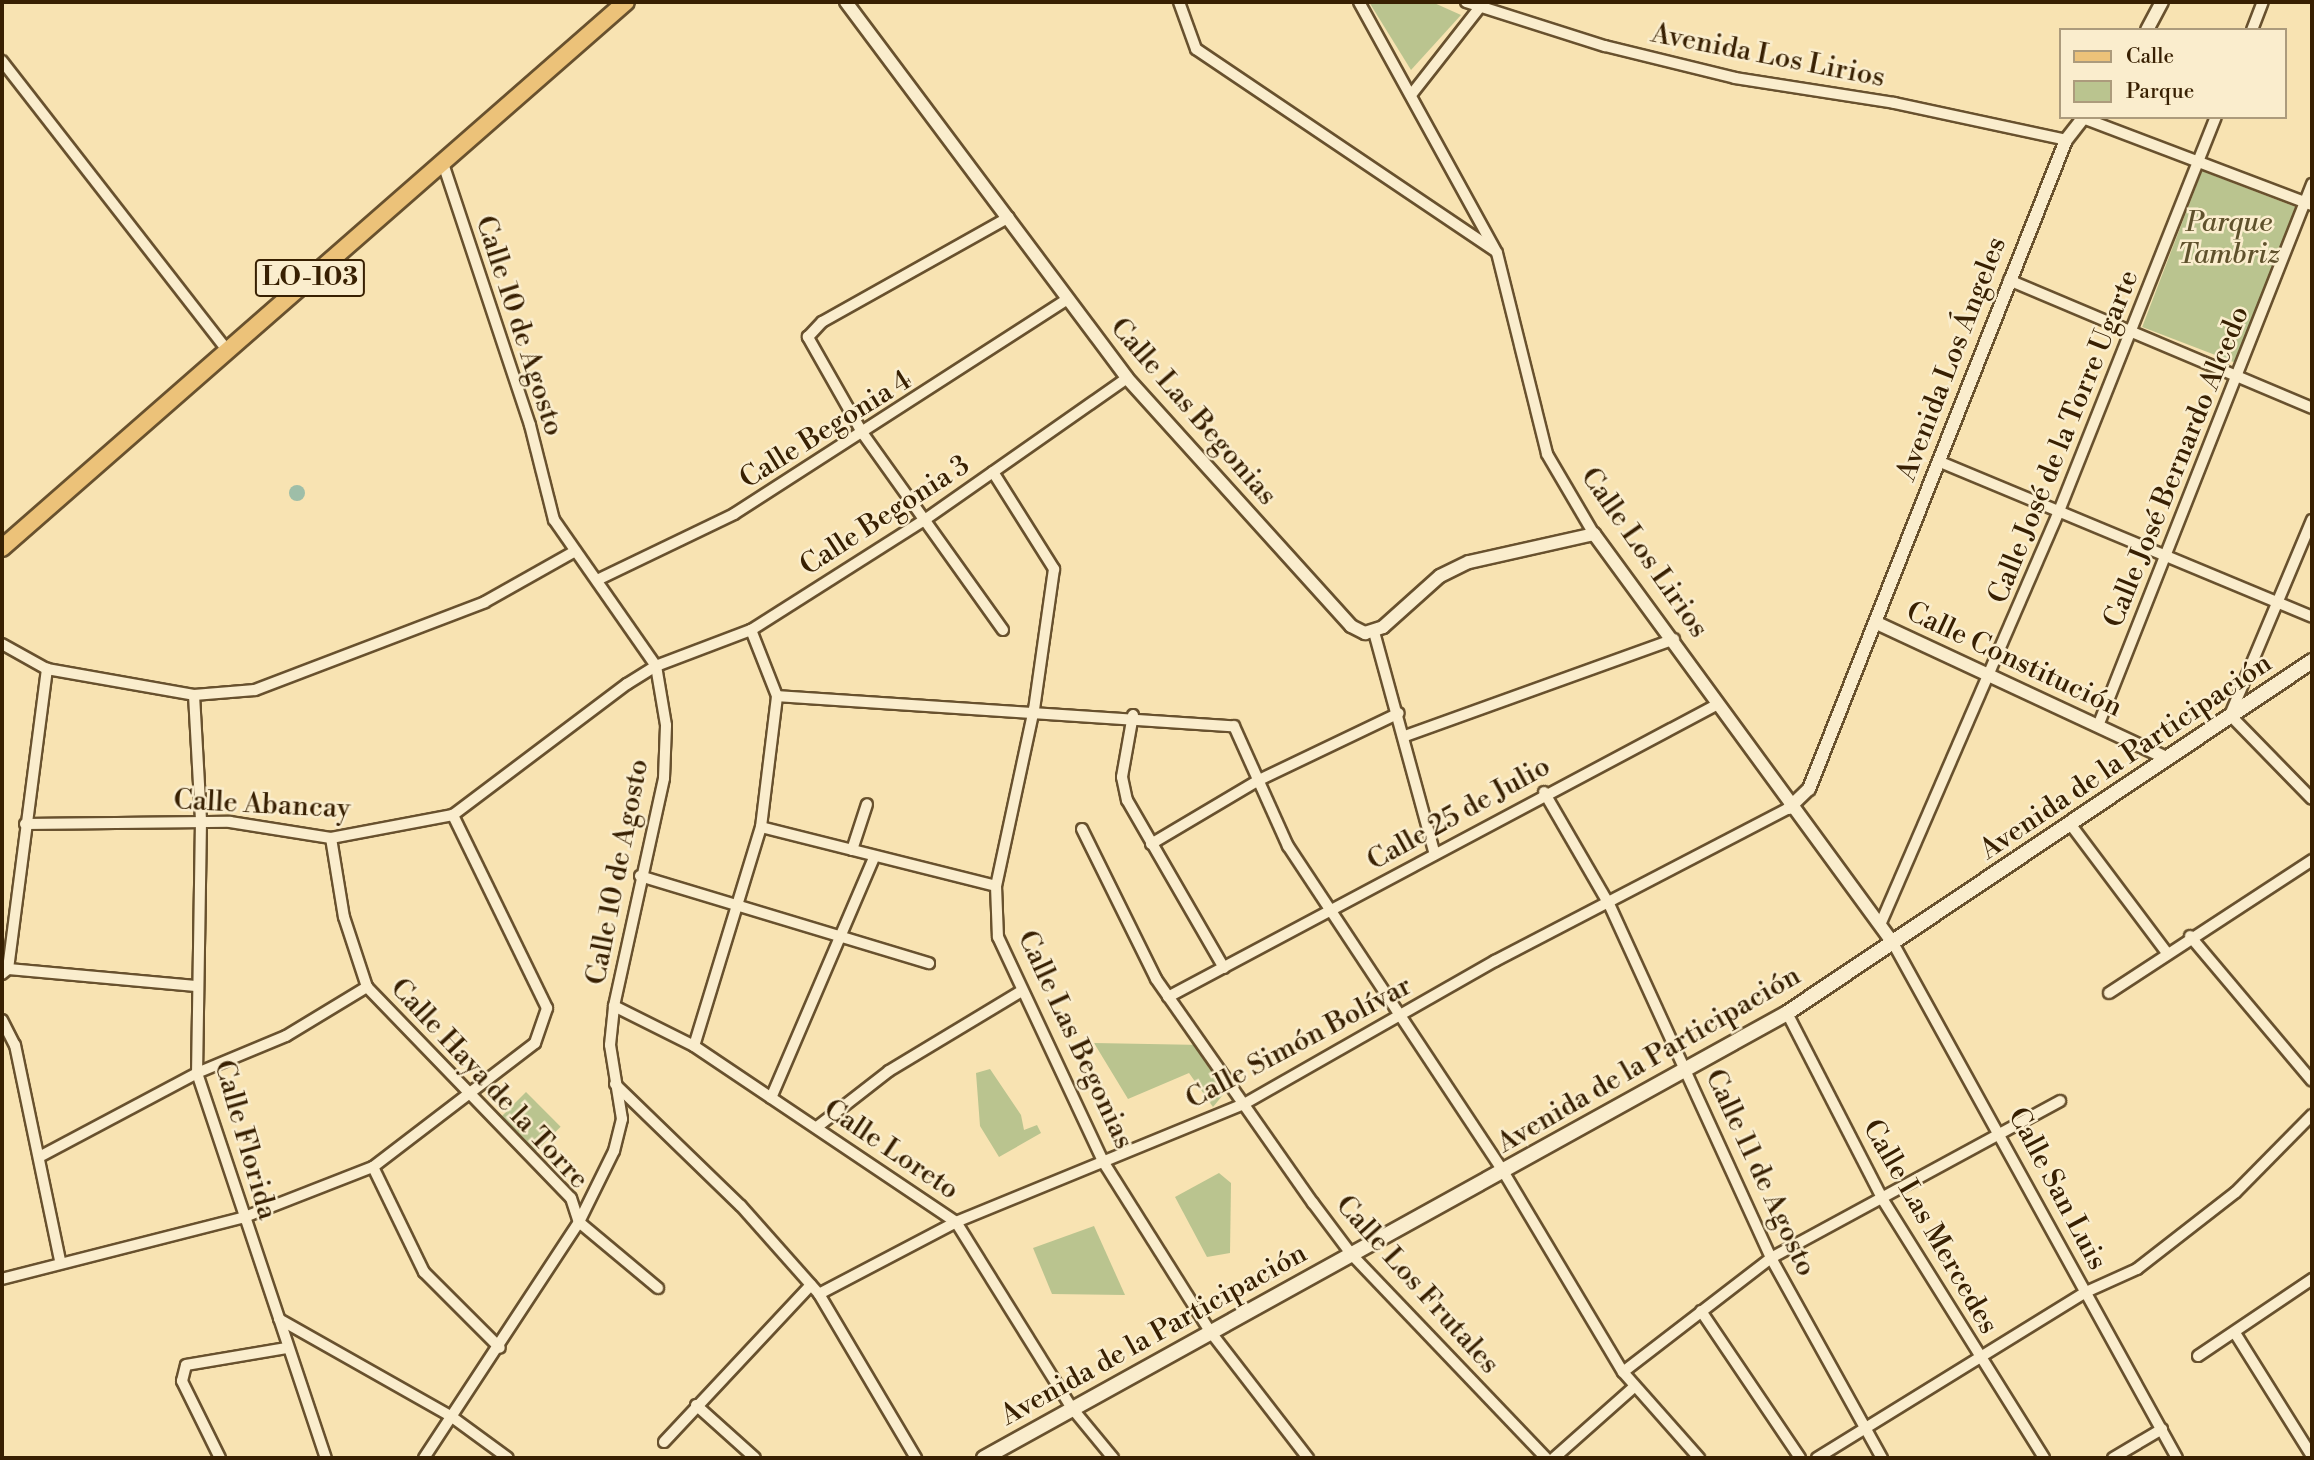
<!DOCTYPE html>
<html>
<head>
<meta charset="utf-8">
<style>
	body { margin:0 }
	#map { position:relative; width:2314px; height:1460px; overflow:hidden; background:#f8e3b2; font-family:"Libre Bodoni",serif }
	div>[style] { position:absolute }
	.green>* { inset:0; background:#bac48f; transform-origin:0 0 }
	.water>* { inset:0; background:#9ebea8 }
	.round { border-radius:50% }
	.roads { filter:drop-shadow(2px 0 #68512e) drop-shadow(-2px 0 #68512e) drop-shadow(0 2px #68512e) drop-shadow(0 -2px #68512e) }
	.minor>* { height:10px; margin:-5px; padding:0 5px; transform-origin:5px; border-radius:5px; background:#faedcd }
	.tertiary>* { height:12px; margin:-6px; padding:0 6px; transform-origin:6px; border-radius:6px; background:#faedcd }
	.secondary>* { height:14px; margin:-7px; padding:0 7px; transform-origin:7px; border-radius:7px; background:#faedcd }
	.primary>* { height:16px; margin:-8px; padding:0 8px; transform-origin:8px; border-radius:8px; background:#ecc279 }
	span { translate:-50% -50%; white-space:nowrap; text-align:center; line-height:1.15; -webkit-text-stroke:5px #faedcd; paint-order:stroke }
	.shield-label span { padding:2px 5px; background:#faedcd; border:2px solid; border-radius:5px; -webkit-text-stroke-width:0 }
	.shield-label { font-size:26px; color:#382002; font-weight:700 }
	.street-label { font-size:28px; color:#382002 }
	.park-label { font-size:28px; color:#5f512c; font-style:italic }
	.frame { position:absolute; inset:0; border:4px solid #382002; pointer-events:none }
	.legend { position:absolute; left:2059px; top:28px; width:228px; height:91px; box-sizing:border-box; background:#faedcd; border:2px solid #ac9b7c; margin:0; padding:9px 12px; list-style:none; font-size:21px; color:#382002 }
	.legend li { display:flex; align-items:center; gap:14px; height:35px }
	.legend b { width:35px; border:2px solid #ac9b7c }
</style>
</head>
<body>
<div id="map">
	<div class="green">
		<i style="clip-path:polygon(1369px 2px,1432px 2px,1461px 15px,1411px 70px)"></i>
		<i style="left:2202px;top:171px;width:100px;height:167px;rotate:21deg"></i>
		<i style="clip-path:polygon(1094px 1043px,1203px 1045px,1227px 1090px,1213px 1107px,1189px 1073px,1128px 1099px)"></i>
		<i style="clip-path:polygon(990px 1069px,1021px 1115px,1024px 1130px,1037px 1125px,1041px 1133px,999px 1157px,980px 1126px,976px 1073px)"></i>
		<i style="left:526px;top:1092px;width:49px;height:35px;rotate:45deg"></i>
		<i style="clip-path:polygon(1219px 1173px,1231px 1183px,1230px 1253px,1207px 1257px,1175px 1197px)"></i>
		<i style="clip-path:polygon(1094px 1226px,1125px 1295px,1052px 1294px,1033px 1248px)"></i>
	</div>
	<div class="water">
		<i class="round" style="left:289px;top:485px;width:16px;height:16px"></i>
	</div>
	<div class="roads">
		<div class="minor">
			<i style="left:1179px;top:2px;width:50px;rotate:70.1deg"></i>
			<i style="left:1196px;top:49px;width:361px;rotate:34deg"></i>
			<i style="left:1359px;top:2px;width:286px;rotate:61.2deg"></i>
			<i style="left:1497px;top:253px;width:207px;rotate:76deg"></i>
			<i style="left:1547px;top:454px;width:93px;rotate:59.6deg"></i>
			<i style="left:1466px;top:2px;width:146px;rotate:17.6deg"></i>
			<i style="left:1605px;top:46px;width:134px;rotate:13.8deg"></i>
			<i style="left:1735px;top:78px;width:161px;rotate:8.9deg"></i>
			<i style="left:1894px;top:103px;width:176px;rotate:12.1deg"></i>
			<i style="left:2252px;top:30px;width:30px;rotate:-69deg"></i>
			<i style="left:2px;top:61px;width:366px;rotate:52.1deg"></i>
			<i style="left:1411px;top:95px;width:112px;rotate:-51.9deg"></i>
			<i style="left:2083px;top:118px;width:245px;rotate:20.8deg"></i>
			<i style="left:2009px;top:280px;width:329px;rotate:22.9deg"></i>
			<i style="left:1938px;top:461px;width:405px;rotate:22.6deg"></i>
			<i style="left:993px;top:472px;width:115px;rotate:57.8deg"></i>
			<i style="left:1054px;top:569px;width:141px;rotate:98.1deg"></i>
			<i style="left:1034px;top:709px;width:181px;rotate:102.1deg"></i>
			<i style="left:996px;top:886px;width:51px;rotate:87.8deg"></i>
			<i style="left:998px;top:937px;width:250px;rotate:64.9deg"></i>
			<i style="left:1104px;top:1163px;width:197px;rotate:57.8deg"></i>
			<i style="left:1209px;top:1330px;width:162px;rotate:52.3deg"></i>
			<i style="left:2312px;top:520px;width:212px;rotate:112.8deg"></i>
			<i style="left:2230px;top:715px;width:117px;rotate:45.7deg"></i>
			<i style="left:597px;top:580px;width:152px;rotate:-25.7deg"></i>
			<i style="left:734px;top:514px;width:396px;rotate:-32.8deg"></i>
			<i style="left:1003px;top:630px;width:241px;rotate:-125.5deg"></i>
			<i style="left:863px;top:434px;width:112px;rotate:-119.6deg"></i>
			<i style="left:808px;top:337px;width:21px;rotate:-47deg"></i>
			<i style="left:822px;top:322px;width:214px;rotate:-29.3deg"></i>
			<i style="left:1374px;top:632px;width:228px;rotate:74.7deg"></i>
			<i style="left:2px;top:644px;width:51px;rotate:29.1deg"></i>
			<i style="left:47px;top:669px;width:149px;rotate:10deg"></i>
			<i style="left:194px;top:695px;width:61px;rotate:-4.7deg"></i>
			<i style="left:255px;top:690px;width:246px;rotate:-20.9deg"></i>
			<i style="left:485px;top:602px;width:100px;rotate:-29.4deg"></i>
			<i style="left:194px;top:695px;width:126px;rotate:86.8deg"></i>
			<i style="left:201px;top:821px;width:252px;rotate:90.9deg"></i>
			<i style="left:197px;top:1073px;width:406px;rotate:71.5deg"></i>
			<i style="left:777px;top:696px;width:458px;rotate:3.8deg"></i>
			<i style="left:1234px;top:726px;width:132px;rotate:65.8deg"></i>
			<i style="left:1288px;top:846px;width:390px;rotate:56.5deg"></i>
			<i style="left:1503px;top:1171px;width:234px;rotate:59.2deg"></i>
			<i style="left:1623px;top:1372px;width:115px;rotate:48.5deg"></i>
			<i style="left:1133px;top:715px;width:63px;rotate:100.1deg"></i>
			<i style="left:1122px;top:777px;width:24px;rotate:78deg"></i>
			<i style="left:1127px;top:800px;width:194px;rotate:60deg"></i>
			<i style="left:2098px;top:726px;width:583px;rotate:-68.45deg"></i>
			<i style="left:1405px;top:736px;width:286px;rotate:-19.8deg"></i>
			<i style="left:1544px;top:792px;width:129px;rotate:59.9deg"></i>
			<i style="left:1609px;top:904px;width:389px;rotate:65.4deg"></i>
			<i style="left:1771px;top:1258px;width:229px;rotate:61deg"></i>
			<i style="left:25px;top:824px;width:205px;rotate:-0.6deg"></i>
			<i style="left:230px;top:822px;width:102px;rotate:9deg"></i>
			<i style="left:331px;top:838px;width:124px;rotate:-10.7deg"></i>
			<i style="left:453px;top:815px;width:218px;rotate:-37deg"></i>
			<i style="left:627px;top:684px;width:34px;rotate:-32deg"></i>
			<i style="left:656px;top:666px;width:102px;rotate:-20.8deg"></i>
			<i style="left:751px;top:630px;width:204px;rotate:-32.4deg"></i>
			<i style="left:923px;top:521px;width:249px;rotate:-35deg"></i>
			<i style="left:2071px;top:825px;width:160px;rotate:53.1deg"></i>
			<i style="left:761px;top:827px;width:242px;rotate:14.1deg"></i>
			<i style="left:1082px;top:829px;width:167px;rotate:63.7deg"></i>
			<i style="left:1156px;top:979px;width:274px;rotate:55deg"></i>
			<i style="left:1313px;top:1203px;width:65px;rotate:53.1deg"></i>
			<i style="left:1352px;top:1255px;width:281px;rotate:46.3deg"></i>
			<i style="left:331px;top:838px;width:80px;rotate:80.7deg"></i>
			<i style="left:344px;top:917px;width:74px;rotate:71.8deg"></i>
			<i style="left:367px;top:987px;width:293px;rotate:46deg"></i>
			<i style="left:571px;top:1198px;width:25px;rotate:72deg"></i>
			<i style="left:579px;top:1222px;width:103px;rotate:39.9deg"></i>
			<i style="left:1151px;top:844px;width:123px;rotate:-30.7deg"></i>
			<i style="left:1257px;top:781px;width:157px;rotate:-25.6deg"></i>
			<i style="left:852px;top:850px;width:48px;rotate:-71.9deg"></i>
			<i style="left:640px;top:876px;width:302px;rotate:16.8deg"></i>
			<i style="left:1880px;top:925px;width:451px;rotate:-66.6deg"></i>
			<i style="left:2059px;top:511px;width:424px;rotate:-68.3deg"></i>
			<i style="left:2190px;top:936px;width:189px;rotate:49.9deg"></i>
			<i style="left:1893px;top:943px;width:588px;rotate:61.13deg"></i>
			<i style="left:8px;top:969px;width:303px;rotate:-82.6deg"></i>
			<i style="left:2px;top:974px;width:8px;rotate:-40deg"></i>
			<i style="left:8px;top:969px;width:189px;rotate:5.2deg"></i>
			<i style="left:2109px;top:993px;width:243px;rotate:-33.2deg"></i>
			<i style="left:1168px;top:997px;width:623px;rotate:-28.05deg"></i>
			<i style="left:614px;top:1006px;width:89px;rotate:26.6deg"></i>
			<i style="left:694px;top:1046px;width:316px;rotate:33.9deg"></i>
			<i style="left:956px;top:1222px;width:218px;rotate:58.1deg"></i>
			<i style="left:1071px;top:1407px;width:66px;rotate:50.5deg"></i>
			<i style="left:1787px;top:1013px;width:210px;rotate:62.8deg"></i>
			<i style="left:1883px;top:1200px;width:304px;rotate:58deg"></i>
			<i style="left:2px;top:1020px;width:28px;rotate:63deg"></i>
			<i style="left:15px;top:1045px;width:221px;rotate:78.2deg"></i>
			<i style="left:694px;top:1046px;width:229px;rotate:-73deg"></i>
			<i style="left:761px;top:827px;width:132px;rotate:-83deg"></i>
			<i style="left:777px;top:696px;width:71px;rotate:-111.5deg"></i>
			<i style="left:615px;top:1084px;width:175px;rotate:44.1deg"></i>
			<i style="left:741px;top:1206px;width:118px;rotate:48.4deg"></i>
			<i style="left:819px;top:1294px;width:191px;rotate:59.4deg"></i>
			<i style="left:771px;top:1098px;width:261px;rotate:-66.8deg"></i>
			<i style="left:817px;top:1127px;width:91px;rotate:-37.9deg"></i>
			<i style="left:889px;top:1071px;width:153px;rotate:-31.1deg"></i>
			<i style="left:41px;top:1156px;width:177px;rotate:-28deg"></i>
			<i style="left:197px;top:1073px;width:96px;rotate:-22.6deg"></i>
			<i style="left:286px;top:1036px;width:95px;rotate:-31.2deg"></i>
			<i style="left:373px;top:1167px;width:117px;rotate:64.1deg"></i>
			<i style="left:424px;top:1272px;width:107px;rotate:45deg"></i>
			<i style="left:2px;top:1279px;width:248px;rotate:-14.3deg"></i>
			<i style="left:242px;top:1218px;width:141px;rotate:-21.3deg"></i>
			<i style="left:373px;top:1167px;width:204px;rotate:-37.4deg"></i>
			<i style="left:535px;top:1043px;width:37px;rotate:-71deg"></i>
			<i style="left:547px;top:1008px;width:215px;rotate:-116deg"></i>
			<i style="left:819px;top:1294px;width:155px;rotate:-27.7deg"></i>
			<i style="left:956px;top:1222px;width:311px;rotate:-22.3deg"></i>
			<i style="left:1244px;top:1104px;width:289px;rotate:-29.7deg"></i>
			<i style="left:1495px;top:961px;width:331px;rotate:-27.5deg"></i>
			<i style="left:1701px;top:1311px;width:177px;rotate:56deg"></i>
			<i style="left:279px;top:1319px;width:199px;rotate:29.5deg"></i>
			<i style="left:452px;top:1417px;width:69px;rotate:36.2deg"></i>
			<i style="left:2235px;top:1333px;width:145px;rotate:58deg"></i>
			<i style="left:2198px;top:1356px;width:138px;rotate:-34deg"></i>
			<i style="left:1623px;top:1372px;width:187px;rotate:-37.6deg"></i>
			<i style="left:1771px;top:1258px;width:329px;rotate:-28.5deg"></i>
			<i style="left:696px;top:1405px;width:79px;rotate:41.9deg"></i>
			<i style="left:664px;top:1442px;width:215px;rotate:-46.9deg"></i>
			<i style="left:220px;top:1458px;width:86px;rotate:-116.3deg"></i>
			<i style="left:182px;top:1381px;width:16px;rotate:-76deg"></i>
			<i style="left:186px;top:1365px;width:102px;rotate:-9.6deg"></i>
			<i style="left:424px;top:1458px;width:282px;rotate:-56.7deg"></i>
			<i style="left:579px;top:1222px;width:79px;rotate:-63.8deg"></i>
			<i style="left:614px;top:1151px;width:33px;rotate:-76deg"></i>
			<i style="left:622px;top:1119px;width:75px;rotate:-99.2deg"></i>
			<i style="left:610px;top:1045px;width:39px;rotate:-84deg"></i>
			<i style="left:614px;top:1006px;width:233px;rotate:-77.6deg"></i>
			<i style="left:664px;top:778px;width:53px;rotate:-87.8deg"></i>
			<i style="left:666px;top:725px;width:60px;rotate:-99.6deg"></i>
			<i style="left:656px;top:666px;width:178px;rotate:-124.9deg"></i>
			<i style="left:554px;top:520px;width:98px;rotate:-104.2deg"></i>
			<i style="left:530px;top:425px;width:276px;rotate:-108.4deg"></i>
			<i style="left:1554px;top:1458px;width:107px;rotate:-41.6deg"></i>
			<i style="left:1817px;top:1458px;width:316px;rotate:-31.7deg"></i>
			<i style="left:2086px;top:1292px;width:56px;rotate:-24.3deg"></i>
			<i style="left:2137px;top:1269px;width:125px;rotate:-37.9deg"></i>
			<i style="left:2236px;top:1192px;width:108px;rotate:-45.4deg"></i>
			<i style="left:2113px;top:1458px;width:57px;rotate:-30.6deg"></i>
		</div>
		<div class="tertiary">
			<i style="left:846px;top:2px;width:469px;rotate:53.2deg"></i>
			<i style="left:1127px;top:378px;width:334px;rotate:47.9deg"></i>
			<i style="left:1351px;top:626px;width:16px;rotate:27deg"></i>
			<i style="left:1365px;top:633px;width:19px;rotate:-18deg"></i>
			<i style="left:1383px;top:627px;width:76px;rotate:-41.8deg"></i>
			<i style="left:1440px;top:576px;width:32px;rotate:-26deg"></i>
			<i style="left:1469px;top:562px;width:128px;rotate:-12.6deg"></i>
			<i style="left:1594px;top:534px;width:507px;rotate:53.83deg"></i>
			<i style="left:2147px;top:30px;width:32px;rotate:-62deg"></i>
			<i style="left:1879px;top:624px;width:318px;rotate:25deg"></i>
			<i style="left:1789px;top:808px;width:28px;rotate:-44deg"></i>
			<i style="left:1809px;top:789px;width:698px;rotate:-68.4deg"></i>
			<i style="left:2066px;top:140px;width:29px;rotate:-52deg"></i>
		</div>
		<div class="secondary">
			<i style="left:984px;top:1458px;width:918px;rotate:-28.99deg"></i>
			<i style="left:1787px;top:1013px;width:632px;rotate:-33.84deg"></i>
		</div>
		<div class="primary">
			<i style="left:2px;top:548px;width:829px;rotate:-41.19deg"></i>
		</div>
	</div>
	<div class="shield-label">
		<span style="left:310px;top:278px">LO-103</span>
	</div>
	<div class="street-label">
		<span style="left:1768px;top:56px;rotate:11deg">Avenida Los Lirios</span>
		<span style="left:519px;top:326px;rotate:72deg">Calle 10 de Agosto</span>
		<span style="left:1952px;top:359px;rotate:-69deg">Avenida Los Ángeles</span>
		<span style="left:1193px;top:412px;rotate:49deg">Calle Las Begonias</span>
		<span style="left:826px;top:430px;rotate:-32deg">Calle Begonia 4</span>
		<span style="left:2064px;top:437px;rotate:-68deg">Calle José de la Torre Ugarte</span>
		<span style="left:2177px;top:467px;rotate:-68deg">Calle José Bernardo Alcedo</span>
		<span style="left:885px;top:516px;rotate:-33deg">Calle Begonia 3</span>
		<span style="left:1644px;top:553px;rotate:55deg">Calle Los Lirios</span>
		<span style="left:2014px;top:660px;rotate:25deg">Calle Constitución</span>
		<span style="left:2126px;top:757px;rotate:-34deg">Avenida de la Participación</span>
		<span style="left:262px;top:805px;rotate:3deg">Calle Abancay</span>
		<span style="left:1459px;top:814px;rotate:-29deg">Calle 25 de Julio</span>
		<span style="left:618px;top:872px;rotate:-79deg">Calle 10 de Agosto</span>
		<span style="left:1075px;top:1040px;rotate:65deg">Calle Las Begonias</span>
		<span style="left:1299px;top:1043px;rotate:-28deg">Calle Simón Bolívar</span>
		<span style="left:1649px;top:1060px;rotate:-30deg">Avenida de la Participación</span>
		<span style="left:489px;top:1084px;rotate:47deg">Calle Haya de la Torre</span>
		<span style="left:245px;top:1140px;rotate:74deg">Calle Florida</span>
		<span style="left:891px;top:1150px;rotate:34deg">Calle Loreto</span>
		<span style="left:1760px;top:1173px;rotate:65deg">Calle 11 de Agosto</span>
		<span style="left:2057px;top:1189px;rotate:62deg">Calle San Luis</span>
		<span style="left:1930px;top:1227px;rotate:60deg">Calle Las Mercedes</span>
		<span style="left:1417px;top:1285px;rotate:48deg">Calle Los Frutales</span>
		<span style="left:1154px;top:1335px;rotate:-29deg">Avenida de la Participación</span>
	</div>
	<div class="park-label">
		<span style="left:2229px;top:239px">Parque<br>Tambriz</span>
	</div>
	<div class="frame"></div>
	<ul class="legend">
	<li><b style="height:9px;background:#ecc279"></b>Calle</li>
	<li><b style="height:19px;background:#bac48f"></b>Parque</li>
	</ul>
</div>
</body>
</html>
